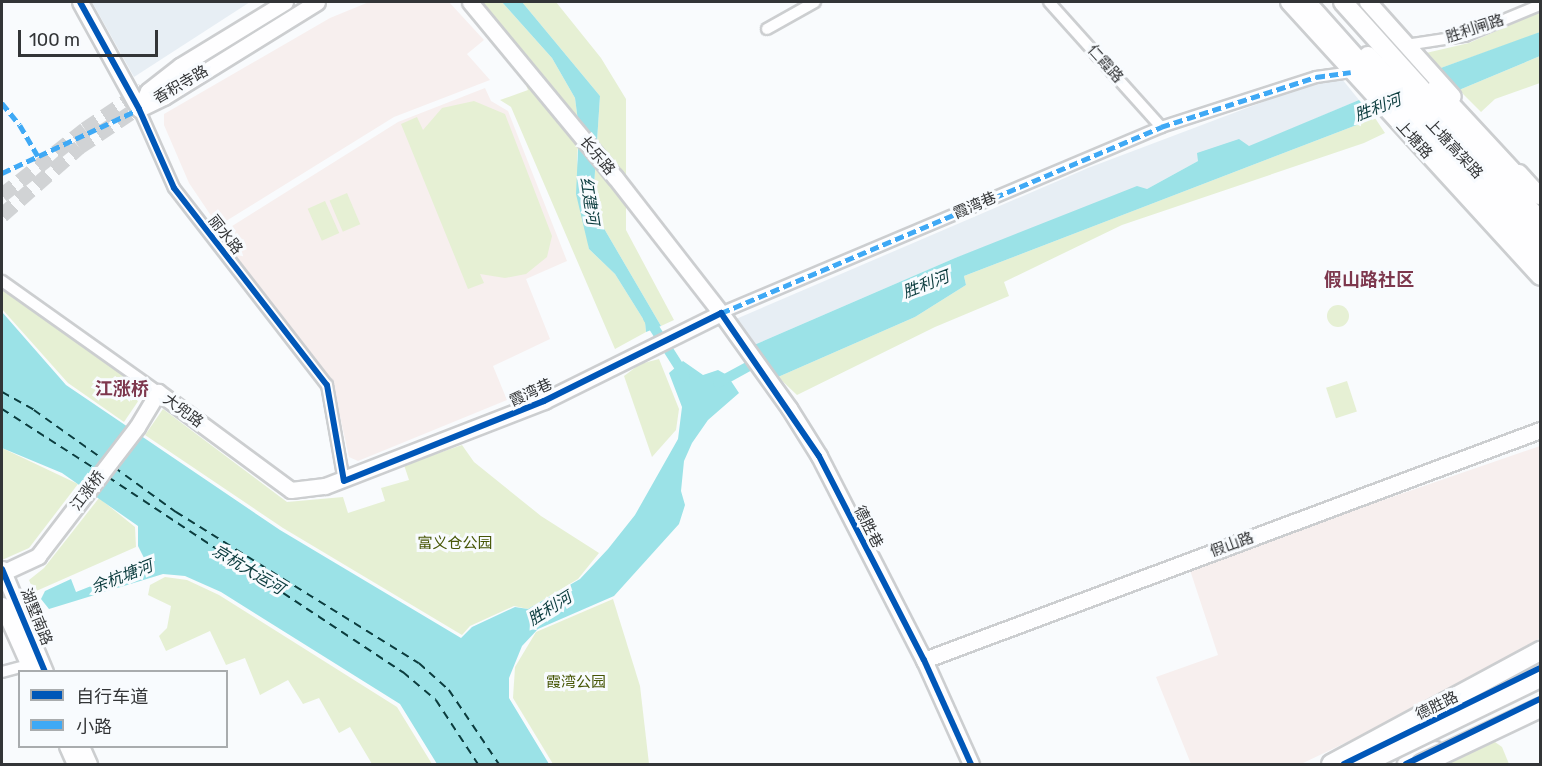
<!DOCTYPE html>
<html>
<head>
<meta charset="utf-8">
<style>
	body { margin:0 }
	#map { position:relative; width:1542px; height:766px; overflow:hidden; background:#f9fbfd; font-family:Rubik,"Noto Sans SC",sans-serif }
	div>[style] { position:absolute }
	.built>* { inset:0; background:#e7eef4 }
	.education>* { inset:0; background:#f7efee }
	.green>* { inset:0; background:#e6f0d4; transform-origin:0 0 }
	.round { border-radius:50% }
	.water>* { inset:0; background:#9be2e7 }
	.canal>* { height:10px; margin:-5px; padding:0 5px; transform-origin:5px; border-radius:5px; background:#9be2e7 }
	.ferry>* { height:1.5px; margin-top:-0.75px; transform-origin:0; background:repeating-linear-gradient(90deg,#0b3c3e 0 8px,transparent 0 14px) }
	.secondary-tunnel>* { height:15px; margin-top:-7.5px; transform-origin:0; background:repeating-linear-gradient(90deg,#d1d3d5 0 15px,transparent 0 23px) }
	.roads { filter:drop-shadow(2px 0 #ccced0) drop-shadow(-2px 0 #ccced0) drop-shadow(0 2px #ccced0) drop-shadow(0 -2px #ccced0) }
	.street>* { height:10px; margin:-5px; padding:0 5px; transform-origin:5px; border-radius:5px; background:#fefeff }
	.secondary>* { height:15px; margin:-7.5px; padding:0 7.5px; transform-origin:7.5px; border-radius:7.5px; background:#fefeff }
	.primary>* { height:16px; margin:-8px; padding:0 8px; transform-origin:8px; border-radius:8px; background:#fefeff }
	.highway>* { height:18px; margin:-9px; padding:0 9px; transform-origin:9px; border-radius:9px; background:#fefeff }
	.bridges { filter:drop-shadow(2px 0 #ccced0) drop-shadow(-2px 0 #ccced0) drop-shadow(0 2px #ccced0) drop-shadow(0 -2px #ccced0) }
	.highway-bridge>* { height:18px; margin:-9px; padding:0 9px; transform-origin:9px; border-radius:9px; background:#fefeff }
	.quiet>* { height:4.5px; margin-top:-2.25px; transform-origin:0; background:repeating-linear-gradient(90deg,#3fa9f5 0 9px,transparent 0 13.5px) }
	.cycleway>* { height:6px; margin:-3px; padding:0 3px; transform-origin:3px; border-radius:3px; background:#0057b8 }
	span { translate:-50% -50%; white-space:nowrap; text-align:center; line-height:1.15; -webkit-text-stroke:6px #f8fbfe; paint-order:stroke }
	.street-label { font-size:15px; color:#333537 }
	.park-label { font-size:15px; color:#465606 }
	.water-label { font-size:16px; color:#0b3c3e; font-style:italic }
	.quarter-label { font-size:18px; color:#7d374d; font-weight:700 }
	.frame { position:absolute; inset:0; border:3px solid #333537; pointer-events:none }
	.legend { position:absolute; left:18px; top:670px; width:210px; height:78px; box-sizing:border-box; background:#f8fbfe; border:2px solid #a9acae; margin:0; padding:8px 10px; list-style:none; font-size:18px; color:#333537 }
	.legend li { display:flex; align-items:center; gap:12px; height:30px }
	.legend b { width:30px; border:2px solid #a9acae }
	.scale { position:absolute; left:18px; top:30px; width:140px; height:27px; box-sizing:border-box; border:3px solid #333537; border-top:0; padding-left:8px; font-size:18px; line-height:21px; white-space:nowrap; color:#333537; -webkit-text-stroke:4px #f8fbfe; paint-order:stroke }
</style>
</head>
<body>
<div id="map">
	<div class="built">
		<i style="clip-path:polygon(92px 2px,250px 2px,134px 77px)"></i>
		<i style="clip-path:polygon(1324px 79px,1342px 79px,1359px 100px,1249px 147px,1243px 145px,1198px 161px,1147px 189px,955px 258px,754px 345px,736px 319px,1088px 168px)"></i>
	</div>
	<div class="education">
		<i style="clip-path:polygon(369px 2px,449px 2px,484px 40px,467px 54px,490px 80px,394px 117px,218px 226px,189px 183px,164px 125px,164px 114px,330px 18px)"></i>
		<i style="clip-path:polygon(485px 88px,491px 101px,508px 111px,567px 261px,526px 279px,550px 339px,493px 366px,507px 400px,358px 461px,349px 457px,334px 389px,239px 267px,221px 233px,398px 122px)"></i>
		<i style="clip-path:polygon(1540px 446px,1540px 638px,1408px 713px,1301px 764px,1191px 764px,1156px 677px,1218px 655px,1189px 567px)"></i>
	</div>
	<div class="green">
		<i style="clip-path:polygon(467px 2px,502px 2px,552px 58px,575px 98px,579px 129px,577px 160px,589px 249px,615px 274px,645px 322px,646px 332px,615px 349px,511px 107px,500px 100px,528px 90px,513px 53px)"></i>
		<i style="clip-path:polygon(522px 2px,556px 2px,601px 58px,626px 99px,626px 230px,674px 320px,661px 326px,602px 225px,593px 202px,600px 96px)"></i>
		<i style="clip-path:polygon(1540px 12px,1540px 32px,1531px 36px,1438px 69px,1426px 53px,1469px 43px)"></i>
		<i style="clip-path:polygon(1540px 56px,1540px 83px,1495px 99px,1481px 112px,1459px 90px)"></i>
		<i style="clip-path:polygon(474px 101px,505px 114px,552px 236px,547px 257px,526px 274px,505px 278px,480px 274px,484px 283px,468px 289px,401px 124px,417px 117px,423px 130px,442px 108px)"></i>
		<i style="clip-path:polygon(1375px 118px,1385px 133px,1364px 143px,1122px 225px,1004px 282px,1009px 296px,935px 327px,797px 395px,778px 377px,915px 317px,966px 285px,964px 276px)"></i>
		<i style="left:347px;top:193px;width:34px;height:19px;rotate:67deg"></i>
		<i style="left:325px;top:201px;width:35px;height:19px;rotate:66deg"></i>
		<i style="clip-path:polygon(2px 286px,141px 388px,143px 394px,124px 422px,68px 383px,2px 309px)"></i>
		<i class="round" style="left:1327px;top:305px;width:22px;height:22px"></i>
		<i style="clip-path:polygon(659px 359px,679px 409px,676px 430px,652px 457px,624px 376px,640px 364px)"></i>
		<i style="left:1347px;top:381px;width:32px;height:22px;rotate:72deg"></i>
		<i style="clip-path:polygon(163px 409px,287px 502px,343px 497px,348px 513px,385px 501px,381px 488px,409px 480px,404px 465px,462px 445px,474px 462px,541px 516px,599px 553px,578px 579px,528px 609px,514px 606px,470px 626px,462px 635px,283px 528px,145px 435px)"></i>
		<i style="clip-path:polygon(2px 448px,78px 484px,29px 548px,2px 560px)"></i>
		<i style="clip-path:polygon(99px 498px,135px 527px,136px 547px,34px 592px,29px 580px,44px 568px)"></i>
		<i style="clip-path:polygon(165px 577px,187px 580px,219px 595px,397px 707px,432px 764px,372px 764px,350px 727px,339px 733px,319px 698px,303px 704px,288px 680px,260px 695px,245px 658px,226px 665px,210px 631px,166px 651px,159px 636px,167px 628px,171px 606px,148px 595px,150px 585px)"></i>
		<i style="clip-path:polygon(613px 599px,640px 686px,649px 764px,553px 764px,513px 698px,515px 667px,536px 632px)"></i>
		<i style="clip-path:polygon(1495px 742px,1502px 747px,1509px 764px,1446px 764px)"></i>
	</div>
	<div class="water">
		<i style="clip-path:polygon(502px 2px,522px 2px,600px 96px,593px 202px,602px 225px,661px 326px,646px 332px,645px 322px,615px 274px,589px 249px,576px 194px,579px 129px,575px 98px,552px 58px)"></i>
		<i style="clip-path:polygon(1540px 32px,1540px 56px,1459px 90px,1438px 69px)"></i>
		<i style="clip-path:polygon(1359px 100px,1375px 118px,964px 276px,966px 285px,915px 317px,778px 377px,754px 345px,955px 258px,1137px 186px,1147px 189px,1198px 161px,1197px 153px,1239px 139px,1249px 146px)"></i>
		<i style="clip-path:polygon(2px 312px,66px 385px,280px 530px,461px 638px,472px 627px,515px 607px,528px 609px,580px 579px,608px 549px,635px 515px,678px 439px,682px 407px,669px 373px,683px 361px,703px 375px,718px 370px,727px 375px,739px 393px,708px 420px,692px 443px,684px 461px,681px 491px,685px 505px,679px 524px,614px 596px,538px 629px,522px 646px,509px 678px,509px 698px,549px 764px,437px 764px,400px 704px,221px 592px,185px 576px,163px 574px,49px 609px,41px 599px,45px 591px,71px 579px,76px 592px,147px 564px,138px 546px,138px 526px,62px 473px,2px 448px)"></i>
	</div>
	<div class="canal">
		<i style="left:648px;top:318px;width:69px;rotate:57.5deg"></i>
		<i style="left:718px;top:383px;width:50px;rotate:-28.6deg"></i>
	</div>
	<div class="ferry">
		<i style="left:2px;top:392px;width:37px;rotate:29deg"></i>
		<i style="left:34px;top:410px;width:85px;rotate:35.4deg"></i>
		<i style="left:2px;top:409px;width:113px;rotate:32.7deg"></i>
		<i style="left:114px;top:467px;width:77px;rotate:36deg"></i>
		<i style="left:176px;top:512px;width:286px;rotate:31.9deg"></i>
		<i style="left:419px;top:663px;width:40px;rotate:42deg"></i>
		<i style="left:449px;top:690px;width:89px;rotate:56deg"></i>
		<i style="left:108px;top:477px;width:354px;rotate:33.5deg"></i>
		<i style="left:403px;top:672px;width:43px;rotate:40.3deg"></i>
		<i style="left:436px;top:700px;width:77px;rotate:56.7deg"></i>
	</div>
	<div class="secondary-tunnel">
		<i style="left:264px;top:26px;width:46px;rotate:-31.6deg"></i>
		<i style="left:2px;top:195px;width:106px;rotate:-38.5deg"></i>
		<i style="left:85px;top:129px;width:70px;rotate:-33.9deg"></i>
		<i style="left:2px;top:215px;width:103px;rotate:-41.4deg"></i>
		<i style="left:79px;top:147px;width:83px;rotate:-33.7deg"></i>
	</div>
	<div class="roads">
		<div class="street">
			<i style="left:1049px;top:2px;width:168px;rotate:48.1deg"></i>
			<i style="left:767px;top:29px;width:55px;rotate:-29.4deg"></i>
			<i style="left:1406px;top:45px;width:60px;rotate:-8.7deg"></i>
			<i style="left:1465px;top:36px;width:81px;rotate:-22.5deg"></i>
			<i style="left:139px;top:109px;width:86px;rotate:66.1deg"></i>
			<i style="left:174px;top:188px;width:249px;rotate:52.2deg"></i>
			<i style="left:327px;top:385px;width:97px;rotate:80deg"></i>
			<i style="left:2px;top:281px;width:191px;rotate:35.4deg"></i>
			<i style="left:721px;top:313px;width:478px;rotate:-22.9deg"></i>
			<i style="left:1161px;top:127px;width:163px;rotate:-17.9deg"></i>
			<i style="left:1316px;top:77px;width:35px;rotate:-8deg"></i>
			<i style="left:2px;top:672px;width:28px;rotate:-15deg"></i>
		</div>
		<div class="secondary">
			<i style="left:80px;top:2px;width:122px;rotate:61.1deg"></i>
			<i style="left:470px;top:2px;width:227px;rotate:50.4deg"></i>
			<i style="left:615px;top:177px;width:172px;rotate:52.1deg"></i>
			<i style="left:721px;top:313px;width:117px;rotate:54.4deg"></i>
			<i style="left:789px;top:408px;width:57px;rotate:58deg"></i>
			<i style="left:819px;top:456px;width:229px;rotate:62.8deg"></i>
			<i style="left:924px;top:660px;width:114px;rotate:65.7deg"></i>
			<i style="left:139px;top:109px;width:28px;rotate:-26deg"></i>
			<i style="left:164px;top:97px;width:180px;rotate:-31.8deg"></i>
			<i style="left:139px;top:109px;width:20px;rotate:-63deg"></i>
			<i style="left:148px;top:91px;width:41px;rotate:-38deg"></i>
			<i style="left:180px;top:66px;width:123px;rotate:-31.4deg"></i>
			<i style="left:2px;top:569px;width:112px;rotate:67.3deg"></i>
			<i style="left:2px;top:573px;width:40px;rotate:-25deg"></i>
			<i style="left:38px;top:556px;width:163px;rotate:-52.5deg"></i>
			<i style="left:137px;top:427px;width:41px;rotate:-59deg"></i>
			<i style="left:158px;top:392px;width:165px;rotate:36.4deg"></i>
			<i style="left:291px;top:490px;width:34px;rotate:-7deg"></i>
			<i style="left:325px;top:486px;width:235px;rotate:-21.2deg"></i>
			<i style="left:544px;top:401px;width:198px;rotate:-26.4deg"></i>
			<i style="left:2px;top:605px;width:73px;rotate:65.9deg"></i>
			<i style="left:924px;top:660px;width:658px;rotate:-20.47deg"></i>
			<i style="left:67px;top:746px;width:20px;rotate:66deg"></i>
			<i style="left:81px;top:746px;width:20px;rotate:66deg"></i>
		</div>
		<div class="primary">
			<i style="left:1289px;top:2px;width:372px;rotate:47.6deg"></i>
			<i style="left:1368px;top:2px;width:127px;rotate:48.2deg"></i>
			<i style="left:1519px;top:173px;width:31px;rotate:48deg"></i>
			<i style="left:1406px;top:764px;width:32px;rotate:-26deg"></i>
		</div>
		<div class="highway">
			<i style="left:1306px;top:2px;width:352px;rotate:48.3deg"></i>
			<i style="left:1343px;top:2px;width:295px;rotate:48deg"></i>
			<i style="left:1368px;top:56px;width:254px;rotate:47.4deg"></i>
			<i style="left:1436px;top:89px;width:131px;rotate:47.2deg"></i>
		</div>
	</div>
	<div class="bridges">
		<div class="highway-bridge">
			<i style="left:1331px;top:764px;width:238px;rotate:-28.4deg"></i>
			<i style="left:1363px;top:764px;width:197px;rotate:-25.9deg"></i>
			<i style="left:1422px;top:764px;width:131px;rotate:-25.4deg"></i>
		</div>
	</div>
	<div class="quiet">
		<i style="left:2px;top:103px;width:28px;rotate:51deg"></i>
		<i style="left:20px;top:125px;width:36px;rotate:60deg"></i>
		<i style="left:2px;top:173px;width:151px;rotate:-25deg"></i>
		<i style="left:721px;top:313px;width:478px;rotate:-22.9deg"></i>
		<i style="left:1161px;top:127px;width:163px;rotate:-17.9deg"></i>
		<i style="left:1316px;top:77px;width:35px;rotate:-8deg"></i>
	</div>
	<div class="cycleway">
		<i style="left:80px;top:2px;width:122px;rotate:61.1deg"></i>
		<i style="left:139px;top:109px;width:86px;rotate:66.1deg"></i>
		<i style="left:174px;top:188px;width:249px;rotate:52.2deg"></i>
		<i style="left:327px;top:385px;width:97px;rotate:80deg"></i>
		<i style="left:344px;top:481px;width:215px;rotate:-21.8deg"></i>
		<i style="left:544px;top:401px;width:198px;rotate:-26.4deg"></i>
		<i style="left:721px;top:313px;width:173px;rotate:55.6deg"></i>
		<i style="left:819px;top:456px;width:229px;rotate:62.8deg"></i>
		<i style="left:924px;top:660px;width:114px;rotate:65.7deg"></i>
		<i style="left:2px;top:569px;width:112px;rotate:67.3deg"></i>
		<i style="left:1344px;top:764px;width:218px;rotate:-26.1deg"></i>
		<i style="left:1406px;top:764px;width:149px;rotate:-25.9deg"></i>
	</div>
	<div class="street-label">
		<span style="left:1475px;top:29px;rotate:-18deg">胜利闸路</span>
		<span style="left:1105px;top:64px;rotate:48deg">仁霞路</span>
		<span style="left:181px;top:85px;rotate:-30deg">香积寺路</span>
		<span style="left:1414px;top:140px;rotate:48deg">上塘路</span>
		<span style="left:1454px;top:149px;rotate:47deg">上塘高架路</span>
		<span style="left:597px;top:156px;rotate:50deg">长乐路</span>
		<span style="left:975px;top:206px;rotate:-23deg">霞湾巷</span>
		<span style="left:225px;top:235px;rotate:52deg">丽水路</span>
		<span style="left:531px;top:393px;rotate:-25deg">霞湾巷</span>
		<span style="left:183px;top:411px;rotate:36deg">大兜路</span>
		<span style="left:88px;top:491px;rotate:-53deg">江涨桥</span>
		<span style="left:868px;top:527px;rotate:63deg">德胜巷</span>
		<span style="left:1232px;top:545px;rotate:-20deg">假山路</span>
		<span style="left:36px;top:617px;rotate:68deg">湖墅南路</span>
		<span style="left:1437px;top:706px;rotate:-26deg">德胜路</span>
	</div>
	<div class="park-label">
		<span style="left:455px;top:544px">富义仓公园</span>
		<span style="left:576px;top:683px">霞湾公园</span>
	</div>
	<div class="water-label">
		<span style="left:1378px;top:108px;rotate:-21deg">胜利河</span>
		<span style="left:589px;top:201px;rotate:81deg">红建河</span>
		<span style="left:926px;top:285px;rotate:-21deg">胜利河</span>
		<span style="left:248px;top:570px;rotate:31deg">京杭大运河</span>
		<span style="left:122px;top:577px;rotate:-21deg">余杭塘河</span>
		<span style="left:550px;top:609px;rotate:-32deg">胜利河</span>
	</div>
	<div class="quarter-label">
		<span style="left:1369px;top:280px">假山路社区</span>
		<span style="left:122px;top:389px">江涨桥</span>
	</div>
	<div class="frame"></div>
	<ul class="legend">
	<li><b style="height:8px;background:#0057b8"></b>自行车道</li>
	<li><b style="height:8px;background:#3fa9f5"></b>小路</li>
	</ul>
	<div class="scale">100 m</div>
</div>
</body>
</html>
